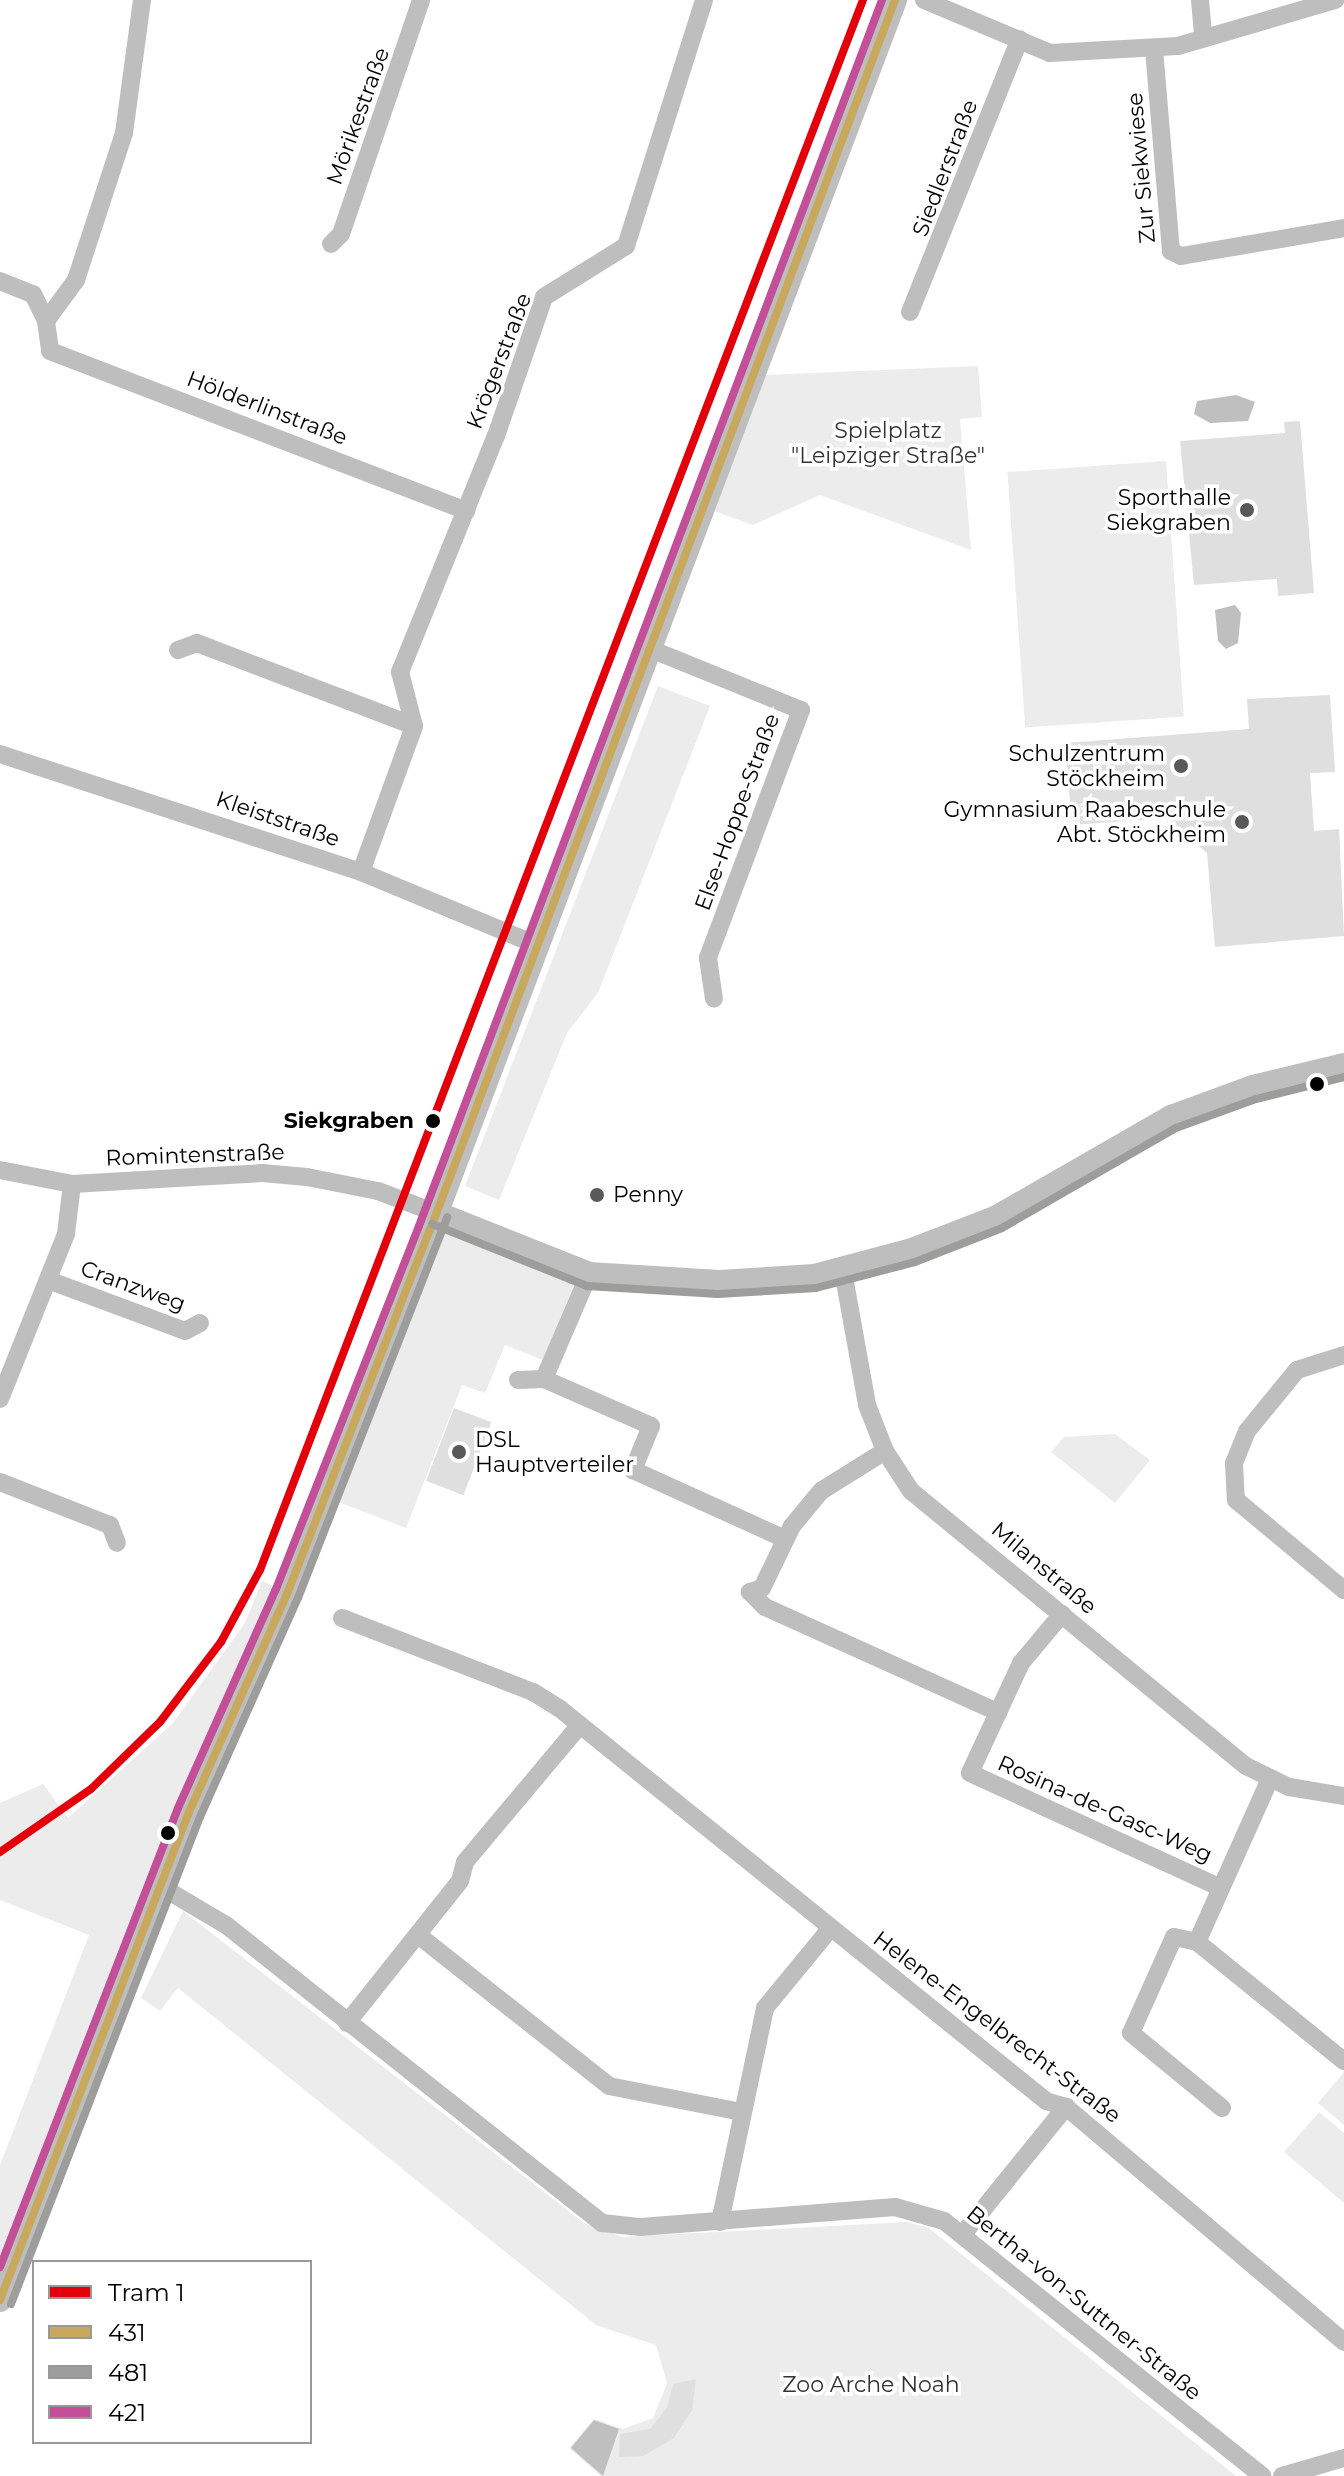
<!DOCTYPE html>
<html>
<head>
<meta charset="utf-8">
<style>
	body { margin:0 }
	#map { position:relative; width:1344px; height:2476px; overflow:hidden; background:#fff; font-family:Montserrat,sans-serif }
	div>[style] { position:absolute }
	.green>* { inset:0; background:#ececec; transform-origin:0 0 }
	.water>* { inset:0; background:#bfbfbf }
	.building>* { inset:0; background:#dfdfdf; transform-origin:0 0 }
	.minor>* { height:18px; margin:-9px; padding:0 9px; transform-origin:9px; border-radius:9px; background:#bebebe }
	.tertiary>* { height:24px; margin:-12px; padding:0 12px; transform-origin:12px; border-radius:12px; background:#bebebe }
	.bus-1>* { height:8px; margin:-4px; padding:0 4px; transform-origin:4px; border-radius:4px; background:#c8a85c }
	.bus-2>* { height:8px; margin:-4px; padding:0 4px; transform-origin:4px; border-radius:4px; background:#9d9d9c }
	.bus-3>* { height:8px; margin:-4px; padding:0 4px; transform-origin:4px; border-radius:4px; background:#c24f97 }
	.tram-1>* { height:8px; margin:-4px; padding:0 4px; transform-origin:4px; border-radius:4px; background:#e3000b }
	.dots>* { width:22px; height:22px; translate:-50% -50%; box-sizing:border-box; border:4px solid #fff; border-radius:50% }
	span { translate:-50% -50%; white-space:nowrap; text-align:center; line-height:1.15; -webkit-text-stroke:7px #fff; paint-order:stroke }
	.street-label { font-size:22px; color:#000 }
	.park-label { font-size:22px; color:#333 }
	.poi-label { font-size:22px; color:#000 }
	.right { translate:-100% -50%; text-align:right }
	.left { translate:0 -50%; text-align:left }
	.stop-label { font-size:22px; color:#000; font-weight:700 }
	.legend { position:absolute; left:32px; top:2260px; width:280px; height:184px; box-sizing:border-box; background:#fff; border:2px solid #999; margin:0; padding:10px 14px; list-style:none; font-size:24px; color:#000 }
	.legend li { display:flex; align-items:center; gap:16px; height:40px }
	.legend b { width:40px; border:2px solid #999 }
</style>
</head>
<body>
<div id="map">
	<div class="green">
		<i style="clip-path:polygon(978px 366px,982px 417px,960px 419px,971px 550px,820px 495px,753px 525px,711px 510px,765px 375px)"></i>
		<i style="left:1166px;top:461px;width:256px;height:159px;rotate:86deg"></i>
		<i style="clip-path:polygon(658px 686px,710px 706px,598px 993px,567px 1033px,499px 1200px,465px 1186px)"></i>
		<i style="clip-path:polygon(440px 1226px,577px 1277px,543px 1360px,505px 1345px,485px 1393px,462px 1385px,406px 1528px,336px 1501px)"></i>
		<i style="clip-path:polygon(1115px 1434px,1150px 1460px,1115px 1503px,1051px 1452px,1064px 1437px)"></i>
		<i style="clip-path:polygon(262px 1581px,287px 1591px,0 2289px,0 2165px,89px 1935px,0 1900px,0 1803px,43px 1784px,68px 1818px,173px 1723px,245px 1623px)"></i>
		<i style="clip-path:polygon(183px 1911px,584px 2223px,622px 2237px,907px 2222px,929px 2228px,1236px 2476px,601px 2476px,569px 2448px,594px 2419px,623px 2429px,653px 2418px,667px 2383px,656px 2345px,596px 2325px,178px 1988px,160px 2011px,141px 1998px)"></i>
		<i style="clip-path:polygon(1344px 2072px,1344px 2125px,1318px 2103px)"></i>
		<i style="clip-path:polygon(1319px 2112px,1344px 2133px,1344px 2203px,1284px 2152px)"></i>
	</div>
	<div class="water">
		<i style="clip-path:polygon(1236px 395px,1255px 402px,1248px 421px,1210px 423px,1194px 414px,1197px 401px)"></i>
		<i style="clip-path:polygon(1235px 605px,1241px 613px,1238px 643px,1226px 649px,1218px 641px,1215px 610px)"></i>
		<i style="clip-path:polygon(594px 2420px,619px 2429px,603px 2476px,571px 2448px)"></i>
	</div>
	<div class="building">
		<i style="clip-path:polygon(1300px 421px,1314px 593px,1278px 596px,1277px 579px,1194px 585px,1180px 441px,1285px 433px,1284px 422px)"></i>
		<i style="clip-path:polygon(1330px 695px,1335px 772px,1310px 773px,1314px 831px,1339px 829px,1344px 936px,1215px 947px,1207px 853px,1167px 818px,1072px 825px,1065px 743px,1249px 729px,1247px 699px)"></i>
		<i style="left:454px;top:1408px;width:40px;height:78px;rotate:21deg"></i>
		<i style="clip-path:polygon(696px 2379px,692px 2410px,674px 2438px,643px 2456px,619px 2457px,620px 2434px,650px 2429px,667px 2408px,673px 2384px)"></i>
	</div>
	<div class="minor">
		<i style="left:142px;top:0;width:134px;rotate:97.7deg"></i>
		<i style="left:124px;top:133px;width:155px;rotate:108.1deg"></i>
		<i style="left:76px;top:280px;width:51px;rotate:126.2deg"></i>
		<i style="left:46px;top:321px;width:30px;rotate:82deg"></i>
		<i style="left:50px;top:351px;width:446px;rotate:21deg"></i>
		<i style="left:924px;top:0;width:137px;rotate:22.8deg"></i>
		<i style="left:1050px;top:53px;width:128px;rotate:-3.1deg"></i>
		<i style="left:1178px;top:46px;width:164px;rotate:-16.3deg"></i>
		<i style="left:1200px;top:0;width:37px;rotate:85deg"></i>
		<i style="left:1154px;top:49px;width:203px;rotate:85.2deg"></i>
		<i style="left:1171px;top:251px;width:11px;rotate:27deg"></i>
		<i style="left:1181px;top:256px;width:165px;rotate:-9.7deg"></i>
		<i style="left:331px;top:244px;width:14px;rotate:-45deg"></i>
		<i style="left:341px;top:234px;width:247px;rotate:-71.1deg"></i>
		<i style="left:0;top:281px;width:35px;rotate:22deg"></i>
		<i style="left:33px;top:294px;width:30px;rotate:64deg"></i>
		<i style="left:910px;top:312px;width:294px;rotate:-68.1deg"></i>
		<i style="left:648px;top:648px;width:165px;rotate:22.1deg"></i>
		<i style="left:801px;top:710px;width:265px;rotate:110.6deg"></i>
		<i style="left:708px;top:958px;width:41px;rotate:81.7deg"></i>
		<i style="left:178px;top:650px;width:20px;rotate:-20deg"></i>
		<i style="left:197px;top:643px;width:232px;rotate:20.9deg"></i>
		<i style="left:0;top:754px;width:380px;rotate:18.1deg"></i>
		<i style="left:361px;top:872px;width:188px;rotate:22.5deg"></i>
		<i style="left:361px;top:872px;width:155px;rotate:-70deg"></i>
		<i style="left:414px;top:726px;width:56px;rotate:-104.5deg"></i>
		<i style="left:400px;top:672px;width:255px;rotate:-67.9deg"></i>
		<i style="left:496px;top:436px;width:147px;rotate:-70.9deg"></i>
		<i style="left:544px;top:297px;width:97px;rotate:-31.9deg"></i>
		<i style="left:626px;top:246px;width:258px;rotate:-72.4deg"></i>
		<i style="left:0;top:1170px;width:73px;rotate:11deg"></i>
		<i style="left:72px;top:1184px;width:190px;rotate:-3.3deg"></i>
		<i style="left:262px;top:1173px;width:45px;rotate:5.1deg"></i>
		<i style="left:307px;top:1177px;width:72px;rotate:11.2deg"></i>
		<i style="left:378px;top:1191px;width:62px;rotate:20.8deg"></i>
		<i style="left:843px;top:1271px;width:136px;rotate:79.8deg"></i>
		<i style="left:867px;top:1405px;width:49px;rotate:68.6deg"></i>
		<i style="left:885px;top:1451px;width:48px;rotate:57deg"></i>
		<i style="left:911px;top:1491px;width:433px;rotate:39.4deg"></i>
		<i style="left:1246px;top:1766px;width:48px;rotate:26deg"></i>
		<i style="left:1289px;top:1787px;width:56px;rotate:9.3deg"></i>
		<i style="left:48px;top:1280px;width:146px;rotate:20.4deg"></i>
		<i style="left:185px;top:1331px;width:17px;rotate:-28deg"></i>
		<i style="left:1344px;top:1355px;width:49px;rotate:162.3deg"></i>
		<i style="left:1297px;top:1370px;width:79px;rotate:129.3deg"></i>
		<i style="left:1247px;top:1431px;width:35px;rotate:112deg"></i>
		<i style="left:1234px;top:1464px;width:36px;rotate:87deg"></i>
		<i style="left:1236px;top:1500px;width:141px;rotate:39.8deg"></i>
		<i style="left:544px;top:1379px;width:117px;rotate:23.7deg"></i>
		<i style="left:651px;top:1426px;width:48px;rotate:112.2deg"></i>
		<i style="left:633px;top:1470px;width:167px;rotate:24.4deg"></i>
		<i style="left:518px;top:1380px;width:26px;rotate:-2deg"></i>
		<i style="left:544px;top:1379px;width:114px;rotate:-66.8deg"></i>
		<i style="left:0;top:1399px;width:178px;rotate:-68.2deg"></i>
		<i style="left:66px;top:1234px;width:50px;rotate:-83.2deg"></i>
		<i style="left:885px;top:1451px;width:75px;rotate:148deg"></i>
		<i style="left:821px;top:1491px;width:45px;rotate:129.6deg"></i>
		<i style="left:792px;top:1526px;width:69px;rotate:115.8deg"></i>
		<i style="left:762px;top:1588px;width:13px;rotate:162deg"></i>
		<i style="left:750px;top:1592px;width:21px;rotate:45deg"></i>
		<i style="left:765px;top:1607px;width:256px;rotate:24.3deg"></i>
		<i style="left:0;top:1482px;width:118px;rotate:21.4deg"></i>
		<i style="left:110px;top:1525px;width:19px;rotate:69deg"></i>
		<i style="left:1062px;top:1614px;width:64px;rotate:129.9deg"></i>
		<i style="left:1021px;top:1663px;width:121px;rotate:114.9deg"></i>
		<i style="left:970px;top:1773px;width:276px;rotate:24.6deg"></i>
		<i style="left:342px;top:1618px;width:205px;rotate:21.2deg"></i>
		<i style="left:533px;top:1692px;width:31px;rotate:32deg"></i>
		<i style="left:559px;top:1708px;width:626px;rotate:38.9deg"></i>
		<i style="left:1046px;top:2101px;width:21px;rotate:17deg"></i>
		<i style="left:1066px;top:2107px;width:364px;rotate:40.2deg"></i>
		<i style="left:160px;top:1886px;width:77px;rotate:30.6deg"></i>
		<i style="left:226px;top:1925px;width:480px;rotate:38.4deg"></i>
		<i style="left:602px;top:2223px;width:39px;rotate:6deg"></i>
		<i style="left:641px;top:2227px;width:255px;rotate:-4.5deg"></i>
		<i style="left:895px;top:2207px;width:51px;rotate:15.9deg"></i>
		<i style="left:944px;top:2221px;width:408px;rotate:38.7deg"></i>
		<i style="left:418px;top:1935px;width:243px;rotate:38.3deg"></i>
		<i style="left:609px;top:2086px;width:135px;rotate:11.1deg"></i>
		<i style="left:1197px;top:1942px;width:189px;rotate:39deg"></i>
		<i style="left:347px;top:2023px;width:181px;rotate:-51.5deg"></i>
		<i style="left:460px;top:1881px;width:20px;rotate:-75deg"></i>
		<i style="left:465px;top:1862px;width:179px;rotate:-50deg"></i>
		<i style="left:1222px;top:2108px;width:118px;rotate:-140.5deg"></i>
		<i style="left:1131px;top:2033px;width:105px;rotate:-65.9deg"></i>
		<i style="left:1174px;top:1937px;width:24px;rotate:12deg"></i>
		<i style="left:1197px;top:1942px;width:179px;rotate:-65.9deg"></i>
		<i style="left:720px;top:2222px;width:219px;rotate:-78.1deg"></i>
		<i style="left:765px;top:2008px;width:102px;rotate:-50.6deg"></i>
		<i style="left:963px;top:2234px;width:164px;rotate:-51deg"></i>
		<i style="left:1282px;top:2476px;width:65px;rotate:-16.2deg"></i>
	</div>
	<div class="tertiary">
		<i style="left:436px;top:1213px;width:165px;rotate:21.7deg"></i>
		<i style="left:589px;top:1274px;width:130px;rotate:3.5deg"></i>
		<i style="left:719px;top:1282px;width:95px;rotate:-3.6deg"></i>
		<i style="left:814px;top:1276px;width:101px;rotate:-14.9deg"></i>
		<i style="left:912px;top:1250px;width:91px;rotate:-21.2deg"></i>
		<i style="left:997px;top:1217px;width:201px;rotate:-29.9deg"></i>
		<i style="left:1171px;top:1117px;width:87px;rotate:-20.1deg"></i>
		<i style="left:1253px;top:1087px;width:94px;rotate:-13.6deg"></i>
		<i style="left:0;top:2300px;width:523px;rotate:-68.83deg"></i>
		<i style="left:189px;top:1812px;width:239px;rotate:-65.8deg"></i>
		<i style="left:287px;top:1594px;width:391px;rotate:-68.6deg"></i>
		<i style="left:430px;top:1230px;width:1315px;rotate:-69.29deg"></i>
	</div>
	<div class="bus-1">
		<i style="left:0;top:2300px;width:523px;rotate:-68.83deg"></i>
		<i style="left:189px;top:1812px;width:239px;rotate:-65.8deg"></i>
		<i style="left:287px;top:1594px;width:391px;rotate:-68.6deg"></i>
		<i style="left:430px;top:1230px;width:1315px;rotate:-69.29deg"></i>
	</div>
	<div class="bus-2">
		<i style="left:432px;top:1224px;width:167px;rotate:21.8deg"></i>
		<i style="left:587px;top:1286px;width:131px;rotate:3.5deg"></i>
		<i style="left:718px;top:1294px;width:98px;rotate:-3.5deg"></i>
		<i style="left:816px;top:1288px;width:102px;rotate:-14.7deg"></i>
		<i style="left:915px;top:1262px;width:93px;rotate:-21.3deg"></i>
		<i style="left:1002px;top:1228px;width:201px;rotate:-29.9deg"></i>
		<i style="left:1176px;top:1128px;width:85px;rotate:-19.9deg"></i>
		<i style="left:1256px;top:1099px;width:91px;rotate:-14deg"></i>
		<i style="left:11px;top:2304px;width:522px;rotate:-68.79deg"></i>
		<i style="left:200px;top:1817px;width:240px;rotate:-65.9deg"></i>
		<i style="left:298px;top:1598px;width:409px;rotate:-68.6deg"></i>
	</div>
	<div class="bus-3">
		<i style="left:0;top:2267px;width:492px;rotate:-68.8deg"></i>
		<i style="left:178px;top:1808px;width:240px;rotate:-65.9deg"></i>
		<i style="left:276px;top:1589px;width:390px;rotate:-68.5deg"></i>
		<i style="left:419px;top:1226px;width:1311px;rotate:-69.31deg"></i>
	</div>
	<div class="tram-1">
		<i style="left:0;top:1852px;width:111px;rotate:-34.7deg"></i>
		<i style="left:91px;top:1789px;width:96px;rotate:-44.2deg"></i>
		<i style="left:160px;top:1722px;width:101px;rotate:-52.7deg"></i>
		<i style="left:221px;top:1642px;width:82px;rotate:-61.6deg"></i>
		<i style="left:260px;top:1570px;width:1682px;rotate:-68.99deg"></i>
	</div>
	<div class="dots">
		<i style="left:1247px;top:510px;background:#595959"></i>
		<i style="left:1181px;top:766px;background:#595959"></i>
		<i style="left:1242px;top:822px;background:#595959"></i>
		<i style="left:1317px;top:1084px;background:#000"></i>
		<i style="left:433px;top:1121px;background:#000"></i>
		<i style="left:597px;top:1195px;background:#595959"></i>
		<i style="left:459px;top:1452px;background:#595959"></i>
		<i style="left:168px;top:1833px;background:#000"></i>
	</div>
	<div class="street-label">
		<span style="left:358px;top:116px;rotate:-70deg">Mörikestraße</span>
		<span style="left:945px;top:168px;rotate:-69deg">Siedlerstraße</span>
		<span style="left:1141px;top:168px;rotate:-95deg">Zur Siekwiese</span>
		<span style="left:499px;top:361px;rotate:-69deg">Krögerstraße</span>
		<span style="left:267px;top:408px;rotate:21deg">Hölderlinstraße</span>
		<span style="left:737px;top:812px;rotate:-70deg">Else-Hoppe-Straße</span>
		<span style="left:278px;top:819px;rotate:19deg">Kleiststraße</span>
		<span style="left:195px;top:1155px;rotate:-2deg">Romintenstraße</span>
		<span style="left:133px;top:1286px;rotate:20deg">Cranzweg</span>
		<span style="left:1044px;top:1568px;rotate:40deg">Milanstraße</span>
		<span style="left:1105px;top:1809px;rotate:24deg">Rosina-de-Gasc-Weg</span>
		<span style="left:997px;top:2027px;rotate:37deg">Helene-Engelbrecht-Straße</span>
		<span style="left:1084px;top:2303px;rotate:39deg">Bertha-von-Suttner-Straße</span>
	</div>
	<div class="park-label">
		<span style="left:888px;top:443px">Spielplatz<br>"Leipziger Straße"</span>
		<span style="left:871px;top:2385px">Zoo Arche Noah</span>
	</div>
	<div class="poi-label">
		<span class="right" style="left:1231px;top:510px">Sporthalle<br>Siekgraben</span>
		<span class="right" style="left:1165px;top:766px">Schulzentrum<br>Stöckheim</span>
		<span class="right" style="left:1226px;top:822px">Gymnasium Raabeschule<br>Abt. Stöckheim</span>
		<span class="left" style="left:613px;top:1195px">Penny</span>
		<span class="left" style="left:475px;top:1452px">DSL<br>Hauptverteiler</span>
	</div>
	<div class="stop-label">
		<span class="right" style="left:414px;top:1121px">Siekgraben</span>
	</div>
	<ul class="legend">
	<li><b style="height:10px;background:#e3000b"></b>Tram 1</li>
	<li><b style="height:10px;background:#c8a85c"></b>431</li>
	<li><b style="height:10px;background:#9d9d9c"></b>481</li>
	<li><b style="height:10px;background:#c24f97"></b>421</li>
	</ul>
</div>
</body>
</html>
